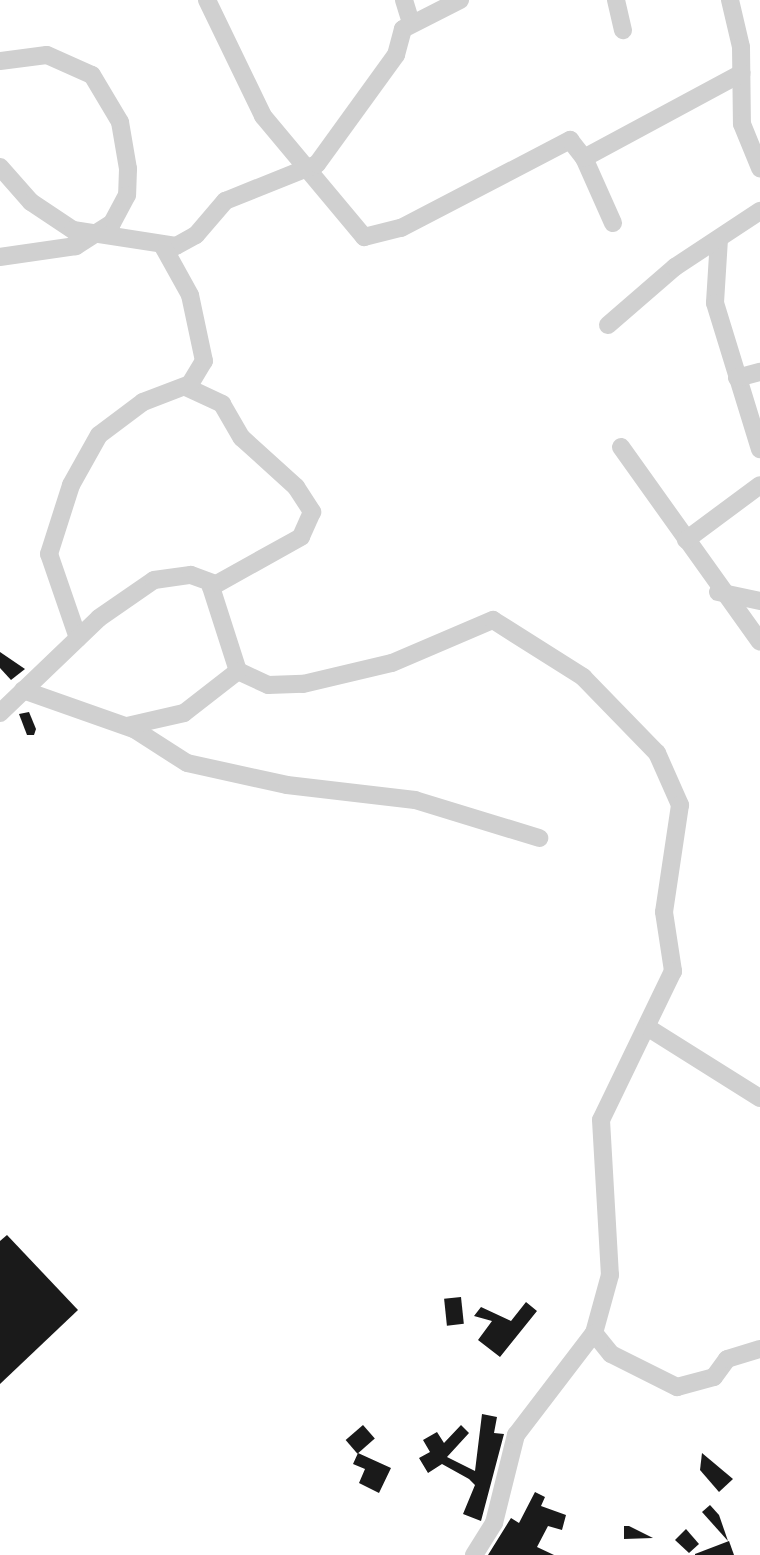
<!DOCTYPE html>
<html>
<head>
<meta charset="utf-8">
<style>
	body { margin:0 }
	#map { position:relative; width:760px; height:1555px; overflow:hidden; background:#fff; font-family:Cabin,sans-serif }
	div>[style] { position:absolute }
	.building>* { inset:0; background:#1a1a1a; transform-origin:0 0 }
	.minor>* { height:18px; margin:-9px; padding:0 9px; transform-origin:9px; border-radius:9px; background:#d0d0d0 }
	span { translate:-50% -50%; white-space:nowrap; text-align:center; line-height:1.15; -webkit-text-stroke:8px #fff; paint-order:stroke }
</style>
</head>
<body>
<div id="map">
	<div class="building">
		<i style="clip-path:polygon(0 652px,25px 669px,11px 680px,0 668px)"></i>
		<i style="clip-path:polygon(29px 712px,36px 729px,34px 735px,27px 735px,19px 714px)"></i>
		<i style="clip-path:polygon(7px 1235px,78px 1310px,0 1384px,0 1241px)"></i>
		<i style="left:461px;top:1297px;width:27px;height:17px;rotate:84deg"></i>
		<i style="clip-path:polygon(526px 1302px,537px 1311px,500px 1357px,478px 1340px,492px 1321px,474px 1316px,481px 1307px,511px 1321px)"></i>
		<i style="clip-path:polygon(482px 1414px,497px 1417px,494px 1433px,504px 1434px,481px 1521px,463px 1514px,475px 1485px,469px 1479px,442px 1464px,428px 1473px,419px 1458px,430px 1452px,423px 1440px,437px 1432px,444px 1443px,461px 1425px,469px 1433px,447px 1457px,475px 1471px)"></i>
		<i style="left:363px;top:1425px;width:18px;height:23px;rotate:49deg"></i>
		<i style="clip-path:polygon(358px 1453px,391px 1468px,379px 1493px,359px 1483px,365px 1469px,353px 1464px)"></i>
		<i style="clip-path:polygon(702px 1453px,733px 1479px,719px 1492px,700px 1470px)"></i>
		<i style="clip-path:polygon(535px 1492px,545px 1497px,541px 1506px,566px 1515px,562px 1530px,548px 1526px,537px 1547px,554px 1555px,488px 1555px,511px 1518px,519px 1523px)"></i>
		<i style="clip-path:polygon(710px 1505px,719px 1515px,728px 1541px,702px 1512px)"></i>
		<i style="clip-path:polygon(624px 1526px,629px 1526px,653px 1538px,624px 1539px)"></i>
		<i style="clip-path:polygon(686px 1529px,699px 1544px,689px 1553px,675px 1540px)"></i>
		<i style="clip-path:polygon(729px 1541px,734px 1555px,695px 1555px,695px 1554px)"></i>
	</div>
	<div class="minor">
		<i style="left:207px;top:0;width:129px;rotate:64.2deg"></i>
		<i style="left:263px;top:116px;width:158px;rotate:50.1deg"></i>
		<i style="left:364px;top:237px;width:38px;rotate:-14deg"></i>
		<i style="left:401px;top:228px;width:191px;rotate:-27.5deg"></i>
		<i style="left:570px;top:140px;width:23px;rotate:52deg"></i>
		<i style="left:404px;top:0;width:24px;rotate:73deg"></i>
		<i style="left:616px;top:0;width:31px;rotate:77deg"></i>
		<i style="left:730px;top:0;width:48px;rotate:76.8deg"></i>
		<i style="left:741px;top:47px;width:77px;rotate:89.3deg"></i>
		<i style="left:742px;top:124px;width:48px;rotate:67.8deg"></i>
		<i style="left:0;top:61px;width:47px;rotate:-7.3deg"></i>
		<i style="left:47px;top:55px;width:49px;rotate:24deg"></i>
		<i style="left:92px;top:75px;width:55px;rotate:59.2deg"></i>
		<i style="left:120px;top:122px;width:48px;rotate:80.3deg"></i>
		<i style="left:128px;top:169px;width:26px;rotate:92deg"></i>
		<i style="left:127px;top:195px;width:32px;rotate:118deg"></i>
		<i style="left:112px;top:223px;width:43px;rotate:147.4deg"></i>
		<i style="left:76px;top:246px;width:77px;rotate:171.8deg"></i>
		<i style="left:0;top:167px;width:47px;rotate:48.5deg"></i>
		<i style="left:31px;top:202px;width:50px;rotate:33.7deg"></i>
		<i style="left:73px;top:230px;width:104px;rotate:8.8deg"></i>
		<i style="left:176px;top:246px;width:23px;rotate:-29deg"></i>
		<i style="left:196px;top:235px;width:45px;rotate:-49.5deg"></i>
		<i style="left:225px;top:201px;width:99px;rotate:-21.9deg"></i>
		<i style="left:317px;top:164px;width:135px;rotate:-54.1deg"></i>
		<i style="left:396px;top:55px;width:27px;rotate:-75deg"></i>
		<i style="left:403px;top:29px;width:64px;rotate:-27deg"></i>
		<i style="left:613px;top:223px;width:71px;rotate:-114deg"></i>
		<i style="left:584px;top:158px;width:179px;rotate:-28.3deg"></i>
		<i style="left:719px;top:239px;width:64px;rotate:93.6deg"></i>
		<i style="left:715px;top:303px;width:153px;rotate:72.9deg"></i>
		<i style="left:608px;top:325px;width:89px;rotate:-40.9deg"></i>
		<i style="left:675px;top:267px;width:102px;rotate:-33.4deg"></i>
		<i style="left:737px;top:378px;width:24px;rotate:-15deg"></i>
		<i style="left:186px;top:387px;width:40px;rotate:25deg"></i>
		<i style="left:222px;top:404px;width:39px;rotate:60deg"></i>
		<i style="left:242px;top:438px;width:73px;rotate:42.2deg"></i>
		<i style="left:296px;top:487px;width:30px;rotate:57deg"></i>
		<i style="left:312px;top:512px;width:27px;rotate:114deg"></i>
		<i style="left:301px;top:537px;width:103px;rotate:150.9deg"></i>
		<i style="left:211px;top:587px;width:88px;rotate:72.2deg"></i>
		<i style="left:238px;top:671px;width:33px;rotate:25deg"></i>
		<i style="left:268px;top:685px;width:35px;rotate:-2deg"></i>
		<i style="left:303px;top:684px;width:91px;rotate:-13.3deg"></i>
		<i style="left:392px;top:663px;width:110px;rotate:-23.1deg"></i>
		<i style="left:493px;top:620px;width:107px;rotate:32.3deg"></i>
		<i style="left:583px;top:677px;width:106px;rotate:45.8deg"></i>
		<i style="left:657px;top:753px;width:57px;rotate:66.1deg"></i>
		<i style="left:680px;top:805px;width:108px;rotate:98.5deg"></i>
		<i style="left:664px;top:912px;width:60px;rotate:81.3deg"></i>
		<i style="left:673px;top:971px;width:165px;rotate:115.8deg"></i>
		<i style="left:601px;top:1120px;width:155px;rotate:86.7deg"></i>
		<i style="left:610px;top:1275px;width:60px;rotate:105.4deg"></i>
		<i style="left:594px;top:1333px;width:27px;rotate:51deg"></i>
		<i style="left:611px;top:1354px;width:74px;rotate:26.6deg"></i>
		<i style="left:677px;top:1387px;width:38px;rotate:-15deg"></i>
		<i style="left:714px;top:1377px;width:22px;rotate:-54deg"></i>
		<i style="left:727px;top:1359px;width:34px;rotate:-17deg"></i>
		<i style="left:621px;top:447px;width:239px;rotate:54.5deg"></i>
		<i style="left:686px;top:540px;width:92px;rotate:-36.6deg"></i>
		<i style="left:718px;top:592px;width:43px;rotate:12.1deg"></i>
		<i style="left:78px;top:638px;width:89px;rotate:-109deg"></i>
		<i style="left:49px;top:554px;width:72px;rotate:-72.3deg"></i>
		<i style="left:71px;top:485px;width:57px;rotate:-60.8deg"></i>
		<i style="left:99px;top:435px;width:55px;rotate:-36.9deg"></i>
		<i style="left:143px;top:402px;width:50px;rotate:-21deg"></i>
		<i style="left:190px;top:384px;width:27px;rotate:-59deg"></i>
		<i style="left:204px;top:361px;width:67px;rotate:-102deg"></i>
		<i style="left:190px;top:295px;width:54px;rotate:-119deg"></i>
		<i style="left:23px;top:690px;width:118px;rotate:19.4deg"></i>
		<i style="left:134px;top:729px;width:63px;rotate:32.7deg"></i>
		<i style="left:187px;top:763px;width:102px;rotate:12.4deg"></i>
		<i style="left:287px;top:785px;width:129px;rotate:6.7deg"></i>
		<i style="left:415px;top:800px;width:130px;rotate:17deg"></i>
		<i style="left:0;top:713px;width:137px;rotate:-43.8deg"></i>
		<i style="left:99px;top:618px;width:67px;rotate:-34.6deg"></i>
		<i style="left:154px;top:580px;width:37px;rotate:-8deg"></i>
		<i style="left:191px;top:575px;width:23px;rotate:20deg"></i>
		<i style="left:127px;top:726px;width:58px;rotate:-12.8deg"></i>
		<i style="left:184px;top:713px;width:68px;rotate:-37.9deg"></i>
		<i style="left:650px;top:1029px;width:130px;rotate:32.1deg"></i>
		<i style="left:474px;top:1555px;width:38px;rotate:-58deg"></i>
		<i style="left:494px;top:1523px;width:91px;rotate:-76deg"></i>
		<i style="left:516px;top:1435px;width:128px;rotate:-52.6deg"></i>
	</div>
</div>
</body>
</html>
